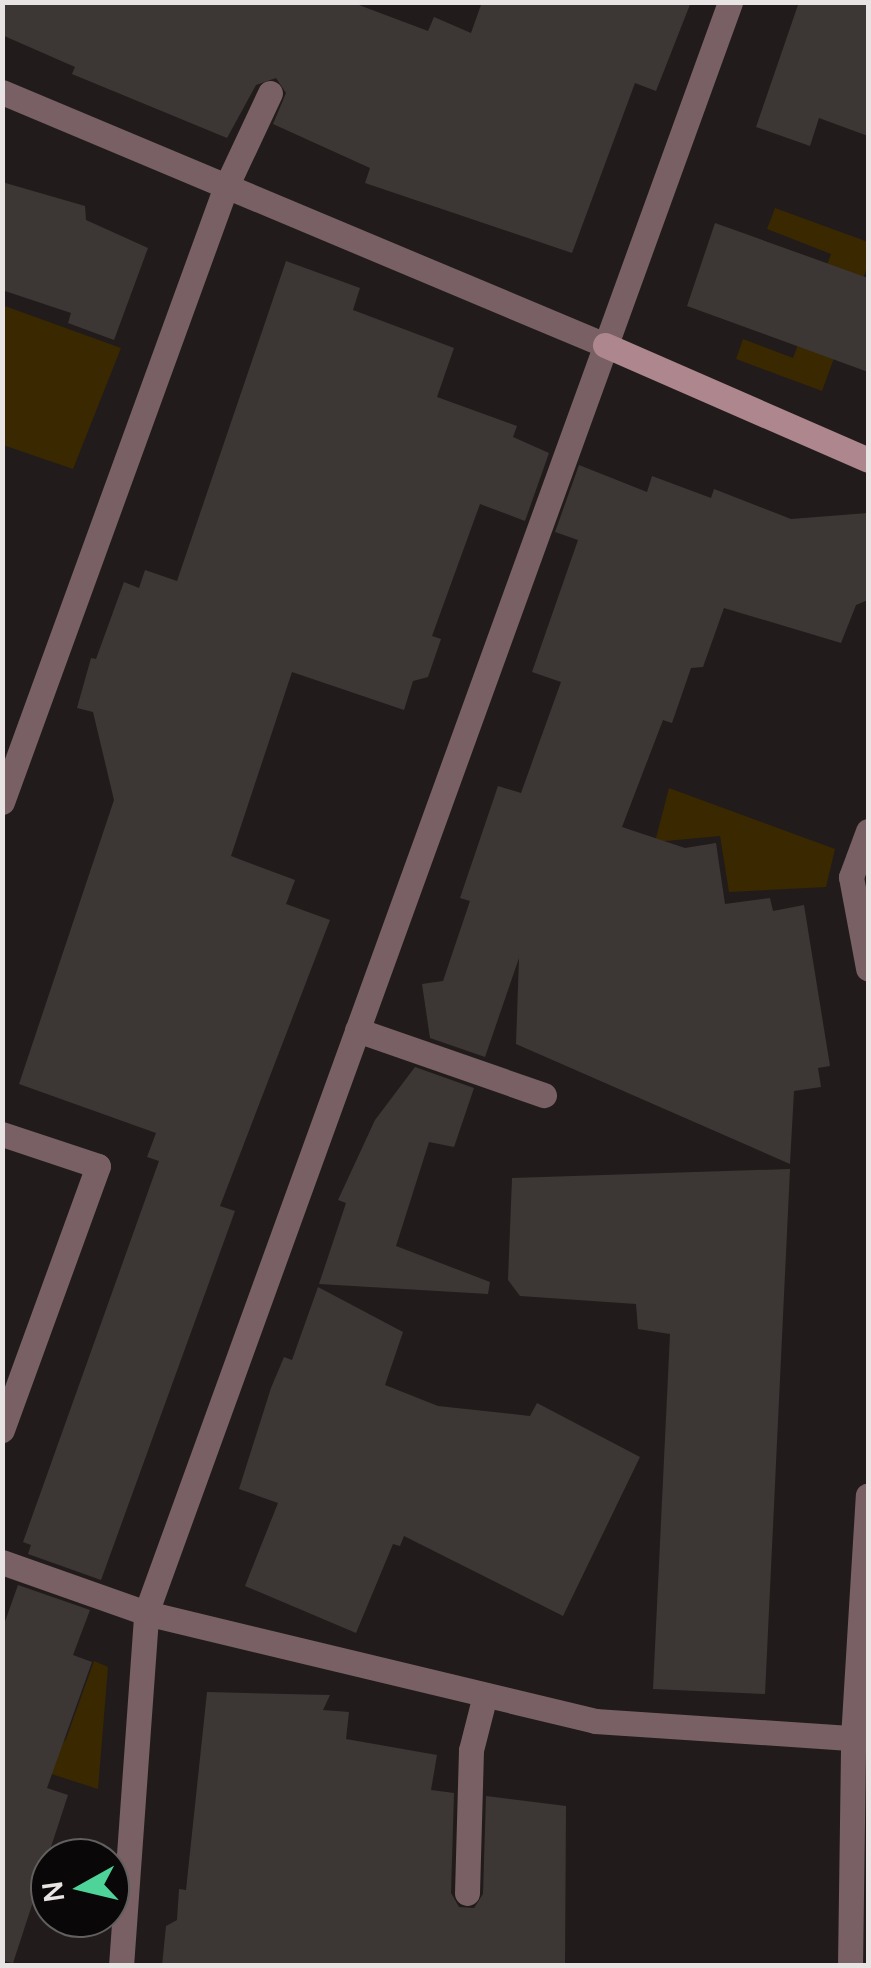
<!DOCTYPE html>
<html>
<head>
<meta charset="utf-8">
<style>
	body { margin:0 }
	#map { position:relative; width:871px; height:1968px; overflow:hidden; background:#211c1b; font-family:Manrope,sans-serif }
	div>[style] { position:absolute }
	.green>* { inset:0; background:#392800 }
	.building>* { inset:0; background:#3c3734 }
	.lane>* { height:25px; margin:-12.5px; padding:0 12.5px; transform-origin:12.5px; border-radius:12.5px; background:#796064 }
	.street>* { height:25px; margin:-12.5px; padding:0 12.5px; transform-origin:12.5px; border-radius:12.5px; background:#796064 }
	.secondary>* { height:25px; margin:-12.5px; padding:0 12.5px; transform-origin:12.5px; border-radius:12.5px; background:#ae868d }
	span { translate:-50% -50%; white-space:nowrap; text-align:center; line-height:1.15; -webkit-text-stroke:9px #090707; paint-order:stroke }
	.frame { position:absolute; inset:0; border:5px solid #e8e4e3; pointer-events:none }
	.north { position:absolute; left:30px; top:1838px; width:100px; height:100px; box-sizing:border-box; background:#090707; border:2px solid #625f5f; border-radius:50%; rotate:262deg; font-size:28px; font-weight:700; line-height:40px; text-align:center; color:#e8e4e3 }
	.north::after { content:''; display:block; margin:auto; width:35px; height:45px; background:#4ed399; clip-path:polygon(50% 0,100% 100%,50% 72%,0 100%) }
</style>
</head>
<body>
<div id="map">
	<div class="green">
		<i style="clip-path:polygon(775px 208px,868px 242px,868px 265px,822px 391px,736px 359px,743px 339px,793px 358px,831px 254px,767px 229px)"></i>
		<i style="clip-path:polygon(2px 305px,121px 348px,73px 469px,3px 445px)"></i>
		<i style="clip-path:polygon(669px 788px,835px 849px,826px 887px,729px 892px,720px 836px,655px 842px)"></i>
		<i style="clip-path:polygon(94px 1661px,108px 1667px,98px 1789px,42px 1771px,66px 1739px)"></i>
	</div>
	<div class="building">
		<i style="clip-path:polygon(2px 2px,351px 2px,428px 31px,434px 17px,471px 33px,482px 2px,691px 2px,656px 91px,635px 83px,572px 253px,365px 183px,370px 168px,273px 124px,286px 93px,276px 78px,256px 85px,227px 138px,72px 74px,75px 67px,2px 35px)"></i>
		<i style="clip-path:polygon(799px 2px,868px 2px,868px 136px,819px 118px,810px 146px,756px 127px)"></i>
		<i style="clip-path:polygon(2px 182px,85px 206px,86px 220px,148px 248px,114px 340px,68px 323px,71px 313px,2px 290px)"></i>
		<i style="clip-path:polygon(715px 223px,868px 278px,868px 372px,687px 306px)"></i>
		<i style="clip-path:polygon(286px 261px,360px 288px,353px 310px,454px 348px,437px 397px,517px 426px,513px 437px,549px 453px,525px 521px,480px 504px,432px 636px,441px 639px,428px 677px,413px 681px,404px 710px,292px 672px,231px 856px,295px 880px,286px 904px,330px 920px,220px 1206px,235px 1211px,101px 1580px,28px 1554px,31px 1545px,23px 1542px,159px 1161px,147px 1157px,156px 1133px,19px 1084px,114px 800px,93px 712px,77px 708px,91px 658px,96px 659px,124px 582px,139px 588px,145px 570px,177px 581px)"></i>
		<i style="clip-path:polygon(579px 465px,647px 492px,652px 476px,711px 498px,714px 489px,791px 519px,868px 513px,868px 600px,856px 605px,841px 643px,724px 608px,703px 667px,691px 668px,672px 723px,663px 720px,622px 827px,685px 848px,716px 843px,725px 904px,770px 898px,773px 911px,804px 905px,830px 1066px,818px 1068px,821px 1087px,794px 1091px,790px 1164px,516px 1044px,519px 958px,485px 1057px,430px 1038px,422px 984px,443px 981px,470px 901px,460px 898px,498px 786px,521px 793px,561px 682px,532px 672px,578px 540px,555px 532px)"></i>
		<i style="clip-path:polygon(415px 1067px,474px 1088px,454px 1147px,429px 1142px,396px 1246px,490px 1282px,488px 1294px,319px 1284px,346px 1203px,338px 1200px,375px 1120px)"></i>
		<i style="clip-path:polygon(790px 1169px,765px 1694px,653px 1689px,670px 1334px,638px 1329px,636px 1304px,520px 1296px,508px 1280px,512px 1178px)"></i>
		<i style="clip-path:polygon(318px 1287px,403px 1332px,385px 1385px,438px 1406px,530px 1416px,537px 1403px,640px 1457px,563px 1616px,404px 1536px,400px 1546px,393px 1544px,356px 1633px,245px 1586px,278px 1503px,239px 1489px,271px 1388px,284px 1357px,292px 1360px)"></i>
		<i style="clip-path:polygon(18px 1585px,90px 1610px,73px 1655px,92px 1662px,47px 1788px,68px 1795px,13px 1963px,2px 1961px,2px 1630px)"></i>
		<i style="clip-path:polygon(207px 1692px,330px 1695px,323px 1710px,349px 1712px,346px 1739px,437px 1755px,431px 1790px,454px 1793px,451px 1893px,459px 1907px,474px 1908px,483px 1894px,486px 1796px,566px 1806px,565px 1966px,162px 1966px,166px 1926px,177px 1920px,179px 1889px,186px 1890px)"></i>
	</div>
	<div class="lane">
		<i style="left:225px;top:189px;width:106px;rotate:-64.9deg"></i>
		<i style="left:2px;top:1134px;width:101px;rotate:18.4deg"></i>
		<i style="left:98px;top:1166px;width:281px;rotate:110deg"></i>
	</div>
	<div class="street">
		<i style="left:2px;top:92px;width:654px;rotate:22.76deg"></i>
		<i style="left:2px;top:802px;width:652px;rotate:-70.01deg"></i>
		<i style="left:868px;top:831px;width:49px;rotate:110.3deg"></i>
		<i style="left:851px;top:877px;width:93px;rotate:79.4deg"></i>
		<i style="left:357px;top:1030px;width:198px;rotate:19.2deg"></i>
		<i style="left:2px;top:1562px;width:153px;rotate:19.5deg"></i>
		<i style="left:146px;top:1613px;width:462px;rotate:13.5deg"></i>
		<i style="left:595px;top:1721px;width:259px;rotate:3.8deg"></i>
		<i style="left:467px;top:1893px;width:143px;rotate:-88.4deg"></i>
		<i style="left:471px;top:1750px;width:57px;rotate:-75.7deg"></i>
		<i style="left:121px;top:1966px;width:354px;rotate:-85.9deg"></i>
		<i style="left:146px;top:1613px;width:1714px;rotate:-70.07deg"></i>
		<i style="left:850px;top:1966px;width:228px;rotate:-89.2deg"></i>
		<i style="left:853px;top:1738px;width:243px;rotate:-86.5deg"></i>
	</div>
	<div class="secondary">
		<i style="left:605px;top:345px;width:287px;rotate:23.6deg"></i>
	</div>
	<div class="frame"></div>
	<div class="north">N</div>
</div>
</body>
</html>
